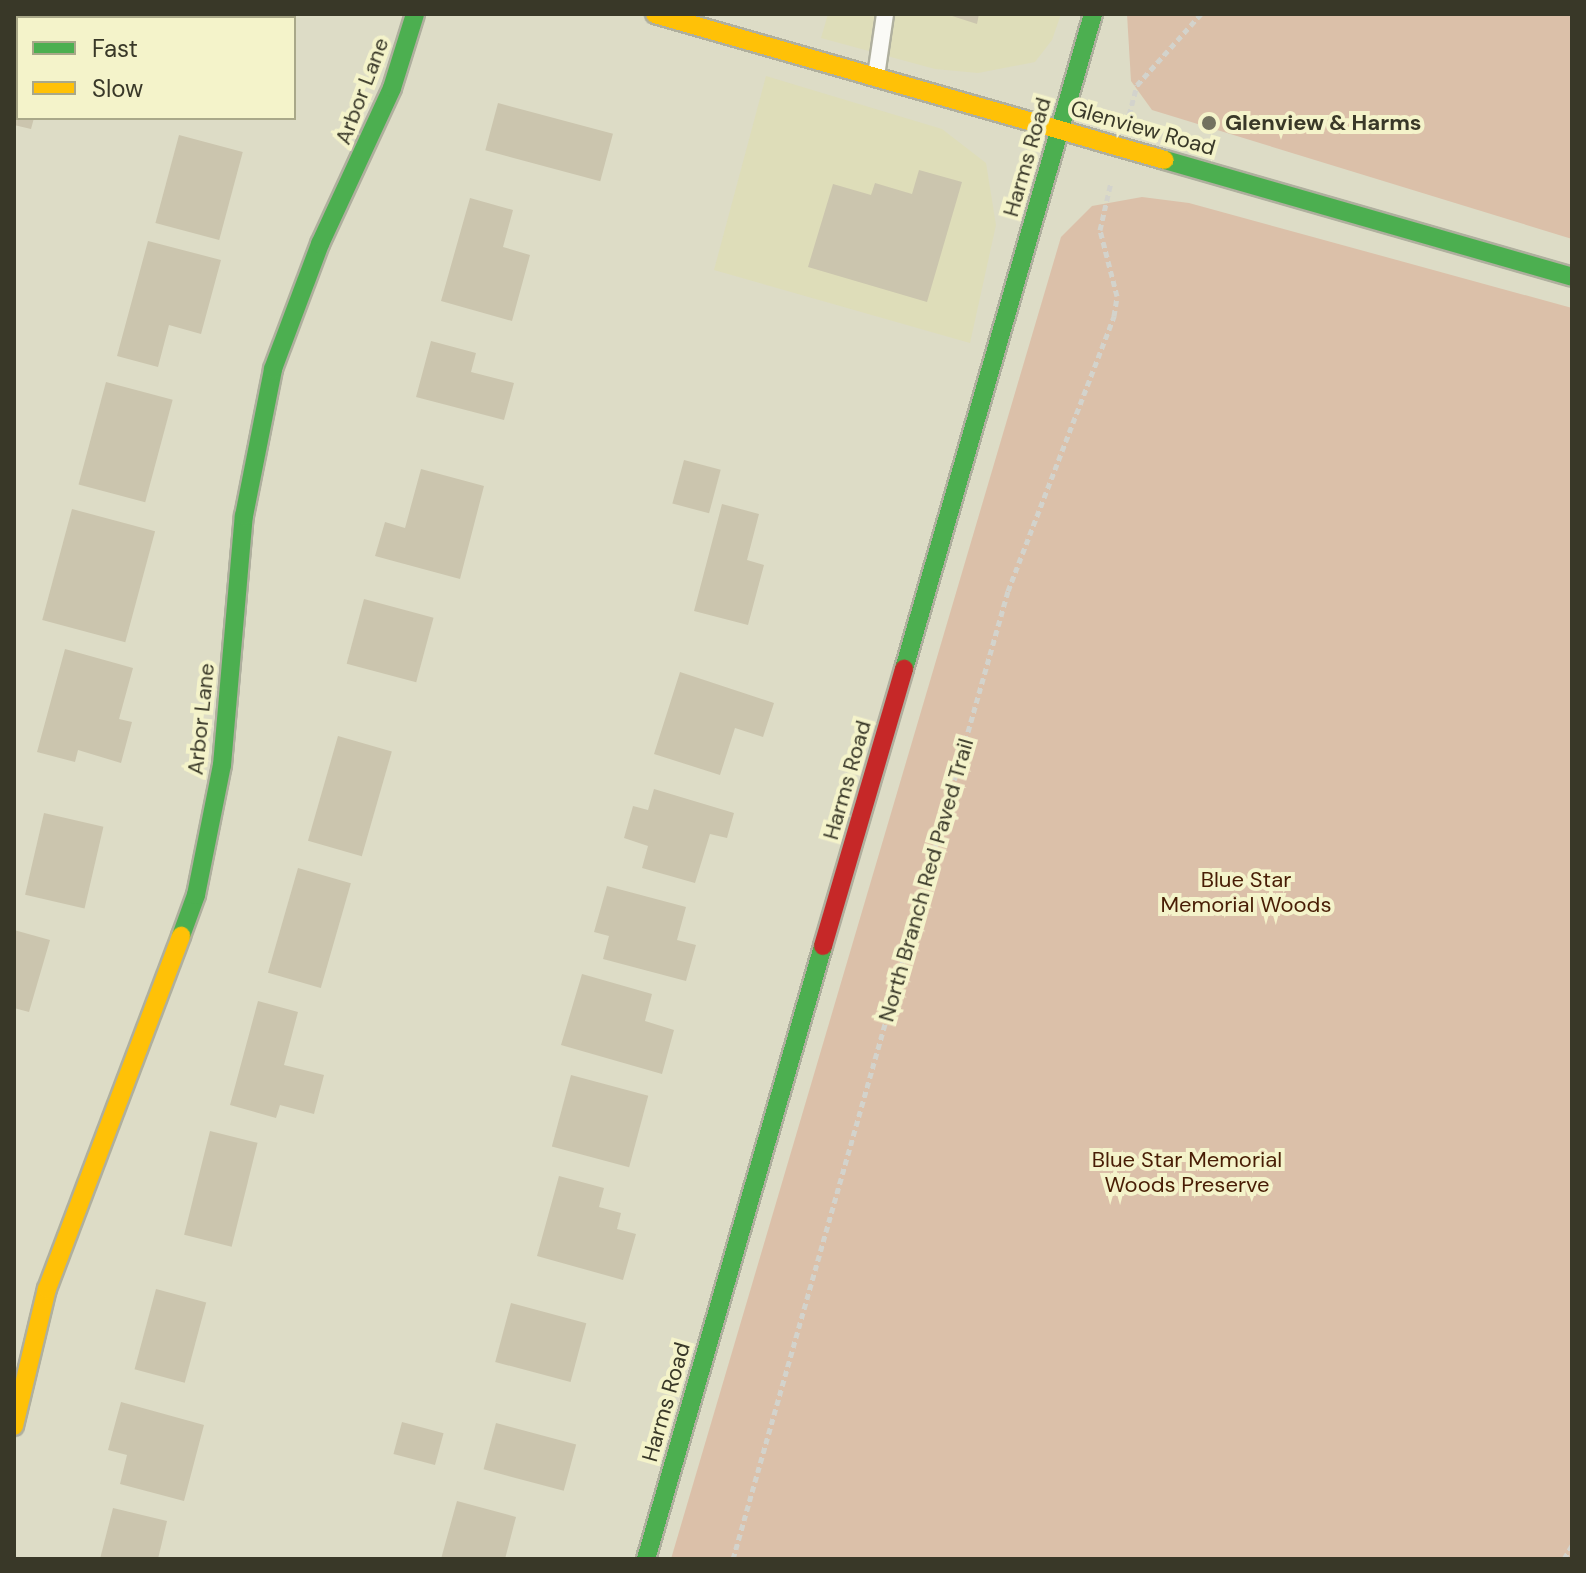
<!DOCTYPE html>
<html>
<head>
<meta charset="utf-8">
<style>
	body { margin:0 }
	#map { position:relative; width:1586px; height:1573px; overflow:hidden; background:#dddcc6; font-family:"DM Sans",sans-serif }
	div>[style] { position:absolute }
	.built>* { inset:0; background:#deddb9 }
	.green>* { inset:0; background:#dbc0a9 }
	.building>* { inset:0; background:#cbc5ae; transform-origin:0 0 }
	.path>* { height:5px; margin-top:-2.5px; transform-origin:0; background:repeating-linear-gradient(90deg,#d3d3cc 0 6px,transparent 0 10px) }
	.roads { filter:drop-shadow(2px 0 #afaf9e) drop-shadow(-2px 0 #afaf9e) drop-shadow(0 2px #afaf9e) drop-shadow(0 -2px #afaf9e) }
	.lane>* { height:16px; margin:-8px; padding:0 8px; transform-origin:8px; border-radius:8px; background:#fafaf6 }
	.fast>* { height:18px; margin:-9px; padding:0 9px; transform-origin:9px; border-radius:9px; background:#4caf50 }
	.slow>* { height:18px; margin:-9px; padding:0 9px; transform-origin:9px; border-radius:9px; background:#ffc107 }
	.jam>* { height:18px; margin:-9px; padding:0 9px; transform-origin:9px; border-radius:9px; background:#c62828 }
	.dots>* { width:22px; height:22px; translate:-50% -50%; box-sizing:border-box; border:4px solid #f4f3ca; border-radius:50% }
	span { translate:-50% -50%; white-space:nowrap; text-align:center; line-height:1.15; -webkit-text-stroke:8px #f4f3ca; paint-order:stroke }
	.street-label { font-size:22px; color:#393828 }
	.poi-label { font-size:22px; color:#393828; font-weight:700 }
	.left { translate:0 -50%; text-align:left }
	.park-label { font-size:22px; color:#481d05 }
	.frame { position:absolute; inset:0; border:16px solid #393828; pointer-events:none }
	.legend { position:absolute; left:16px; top:16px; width:280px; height:104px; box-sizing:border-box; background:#f4f3ca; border:2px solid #a9a889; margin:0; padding:10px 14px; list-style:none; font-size:24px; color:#393828 }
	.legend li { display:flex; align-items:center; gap:16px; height:40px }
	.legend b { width:40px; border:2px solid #a9a889 }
</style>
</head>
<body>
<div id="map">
	<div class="built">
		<i style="clip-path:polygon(828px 14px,1061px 14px,1052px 40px,1035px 62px,978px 73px,935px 69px,821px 38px)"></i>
		<i style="clip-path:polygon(766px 76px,942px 129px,986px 163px,996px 225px,970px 343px,714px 270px)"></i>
	</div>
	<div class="green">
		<i style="clip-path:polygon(1127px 14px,1572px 14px,1572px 239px,1152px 110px,1131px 81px)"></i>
		<i style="clip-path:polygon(1142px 197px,1189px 203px,1572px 308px,1572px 1559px,671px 1559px,1061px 237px,1092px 206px)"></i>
	</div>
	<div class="building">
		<i style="clip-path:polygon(946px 14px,979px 14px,977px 24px)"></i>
		<i style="clip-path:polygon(17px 50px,18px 118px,34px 118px,31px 129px,14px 125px)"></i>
		<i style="left:498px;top:103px;width:119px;height:49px;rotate:15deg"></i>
		<i style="left:179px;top:135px;width:66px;height:91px;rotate:15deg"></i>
		<i style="clip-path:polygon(919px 170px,962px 182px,927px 302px,808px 267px,833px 184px,871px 195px,875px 183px,912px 194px)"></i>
		<i style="clip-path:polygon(470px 198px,513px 210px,503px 247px,530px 255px,512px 321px,441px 301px)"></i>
		<i style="clip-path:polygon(148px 241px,221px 260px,201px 334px,169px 325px,158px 367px,117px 356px)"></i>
		<i style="clip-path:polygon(431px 341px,476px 353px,471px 372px,514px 383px,504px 420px,416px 397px)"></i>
		<i style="left:106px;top:382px;width:69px;height:106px;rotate:15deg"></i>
		<i style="left:684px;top:460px;width:38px;height:45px;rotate:15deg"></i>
		<i style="clip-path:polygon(421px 469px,484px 486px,460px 579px,375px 556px,385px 522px,405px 528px)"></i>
		<i style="clip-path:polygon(722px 504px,759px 514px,747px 560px,764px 565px,748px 625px,694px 611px)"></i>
		<i style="left:72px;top:509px;width:86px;height:115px;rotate:15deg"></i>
		<i style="left:364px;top:599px;width:72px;height:67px;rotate:15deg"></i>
		<i style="clip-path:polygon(65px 649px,133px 668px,119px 719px,132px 722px,121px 763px,78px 750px,75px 762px,37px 752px)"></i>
		<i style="clip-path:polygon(680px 672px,774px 703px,763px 737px,735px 728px,720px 775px,654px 754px)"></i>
		<i style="left:338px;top:736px;width:56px;height:109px;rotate:16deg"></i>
		<i style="clip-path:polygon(654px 789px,734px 813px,727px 838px,710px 834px,695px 883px,642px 868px,648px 846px,624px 838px,633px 806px,648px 810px)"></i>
		<i style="left:44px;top:813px;width:61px;height:84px;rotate:13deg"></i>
		<i style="left:298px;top:868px;width:55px;height:109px;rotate:16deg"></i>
		<i style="clip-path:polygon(607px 886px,686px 907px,677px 940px,696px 945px,686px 981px,603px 959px,609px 936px,594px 932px)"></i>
		<i style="clip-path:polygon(14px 930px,50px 940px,29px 1012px,14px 1008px)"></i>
		<i style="clip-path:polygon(582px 974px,652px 994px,645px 1021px,674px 1030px,662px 1074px,561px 1045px)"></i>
		<i style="clip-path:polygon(258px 1001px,298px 1012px,284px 1065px,324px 1075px,314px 1114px,280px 1105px,276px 1118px,230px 1105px)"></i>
		<i style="left:571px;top:1075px;width:80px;height:74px;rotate:15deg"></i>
		<i style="left:210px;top:1131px;width:49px;height:107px;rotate:14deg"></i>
		<i style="clip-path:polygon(559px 1176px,604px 1188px,599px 1207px,621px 1213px,617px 1229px,636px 1234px,623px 1280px,537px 1256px)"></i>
		<i style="left:156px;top:1289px;width:52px;height:83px;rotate:15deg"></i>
		<i style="left:511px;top:1303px;width:78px;height:61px;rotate:15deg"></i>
		<i style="clip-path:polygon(121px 1402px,204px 1425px,184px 1501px,120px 1484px,127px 1455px,108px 1450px)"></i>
		<i style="left:402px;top:1422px;width:43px;height:33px;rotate:15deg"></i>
		<i style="left:496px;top:1423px;width:83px;height:48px;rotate:15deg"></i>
		<i style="clip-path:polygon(457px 1501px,516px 1517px,505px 1559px,441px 1559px)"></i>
		<i style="clip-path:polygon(113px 1508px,167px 1521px,158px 1559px,100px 1559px)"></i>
	</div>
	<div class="path">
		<i style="left:1129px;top:115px;width:31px;rotate:-75deg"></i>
		<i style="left:1137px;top:85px;width:96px;rotate:-48deg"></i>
		<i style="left:733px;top:1559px;width:1006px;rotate:-74.14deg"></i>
		<i style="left:1008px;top:591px;width:295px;rotate:-68.9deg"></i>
		<i style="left:1114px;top:316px;width:20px;rotate:-81deg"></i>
		<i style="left:1117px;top:296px;width:68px;rotate:-104.4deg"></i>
		<i style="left:1100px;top:230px;width:49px;rotate:-77.1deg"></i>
		<i style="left:1564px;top:1559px;width:16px;rotate:-60deg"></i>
	</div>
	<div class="roads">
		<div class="lane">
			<i style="left:876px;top:76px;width:63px;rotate:-81.7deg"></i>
		</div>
		<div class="fast">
			<i style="left:1165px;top:160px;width:423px;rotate:16deg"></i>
			<i style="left:904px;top:669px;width:682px;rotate:-73.9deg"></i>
			<i style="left:181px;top:936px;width:44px;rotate:-69.9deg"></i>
			<i style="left:196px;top:895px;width:133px;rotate:-78.7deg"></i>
			<i style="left:222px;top:765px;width:250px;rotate:-85deg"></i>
			<i style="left:244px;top:516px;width:150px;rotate:-78.8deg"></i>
			<i style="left:273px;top:369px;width:134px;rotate:-69.4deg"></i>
			<i style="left:320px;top:244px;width:172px;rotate:-65.2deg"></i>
			<i style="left:392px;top:88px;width:77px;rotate:-72.7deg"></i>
			<i style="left:646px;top:1559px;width:638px;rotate:-73.89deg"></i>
		</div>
		<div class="slow">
			<i style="left:655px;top:14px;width:530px;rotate:15.98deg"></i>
			<i style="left:14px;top:1426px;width:141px;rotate:-76.5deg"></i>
			<i style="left:47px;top:1289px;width:378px;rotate:-69.2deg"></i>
		</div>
		<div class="jam">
			<i style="left:823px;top:946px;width:289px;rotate:-73.7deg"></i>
		</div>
	</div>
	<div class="dots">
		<i style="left:1209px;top:123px;background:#72715f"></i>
	</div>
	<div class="street-label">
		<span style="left:362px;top:91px;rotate:-69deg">Arbor Lane</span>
		<span style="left:1143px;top:128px;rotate:16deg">Glenview Road</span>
		<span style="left:1027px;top:157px;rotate:-74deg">Harms Road</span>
		<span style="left:201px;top:719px;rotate:-84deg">Arbor Lane</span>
		<span style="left:847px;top:780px;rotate:-74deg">Harms Road</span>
		<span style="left:926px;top:880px;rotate:-74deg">North Branch Red Paved Trail</span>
		<span style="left:666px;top:1402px;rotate:-74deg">Harms Road</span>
	</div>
	<div class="poi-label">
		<span class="left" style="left:1225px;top:123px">Glenview &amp; Harms</span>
	</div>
	<div class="park-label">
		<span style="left:1246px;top:892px">Blue Star<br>Memorial Woods</span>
		<span style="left:1187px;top:1172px">Blue Star Memorial<br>Woods Preserve</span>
	</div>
	<div class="frame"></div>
	<ul class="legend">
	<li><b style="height:10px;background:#4caf50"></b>Fast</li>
	<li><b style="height:10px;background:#ffc107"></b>Slow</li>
	</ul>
</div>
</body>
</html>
